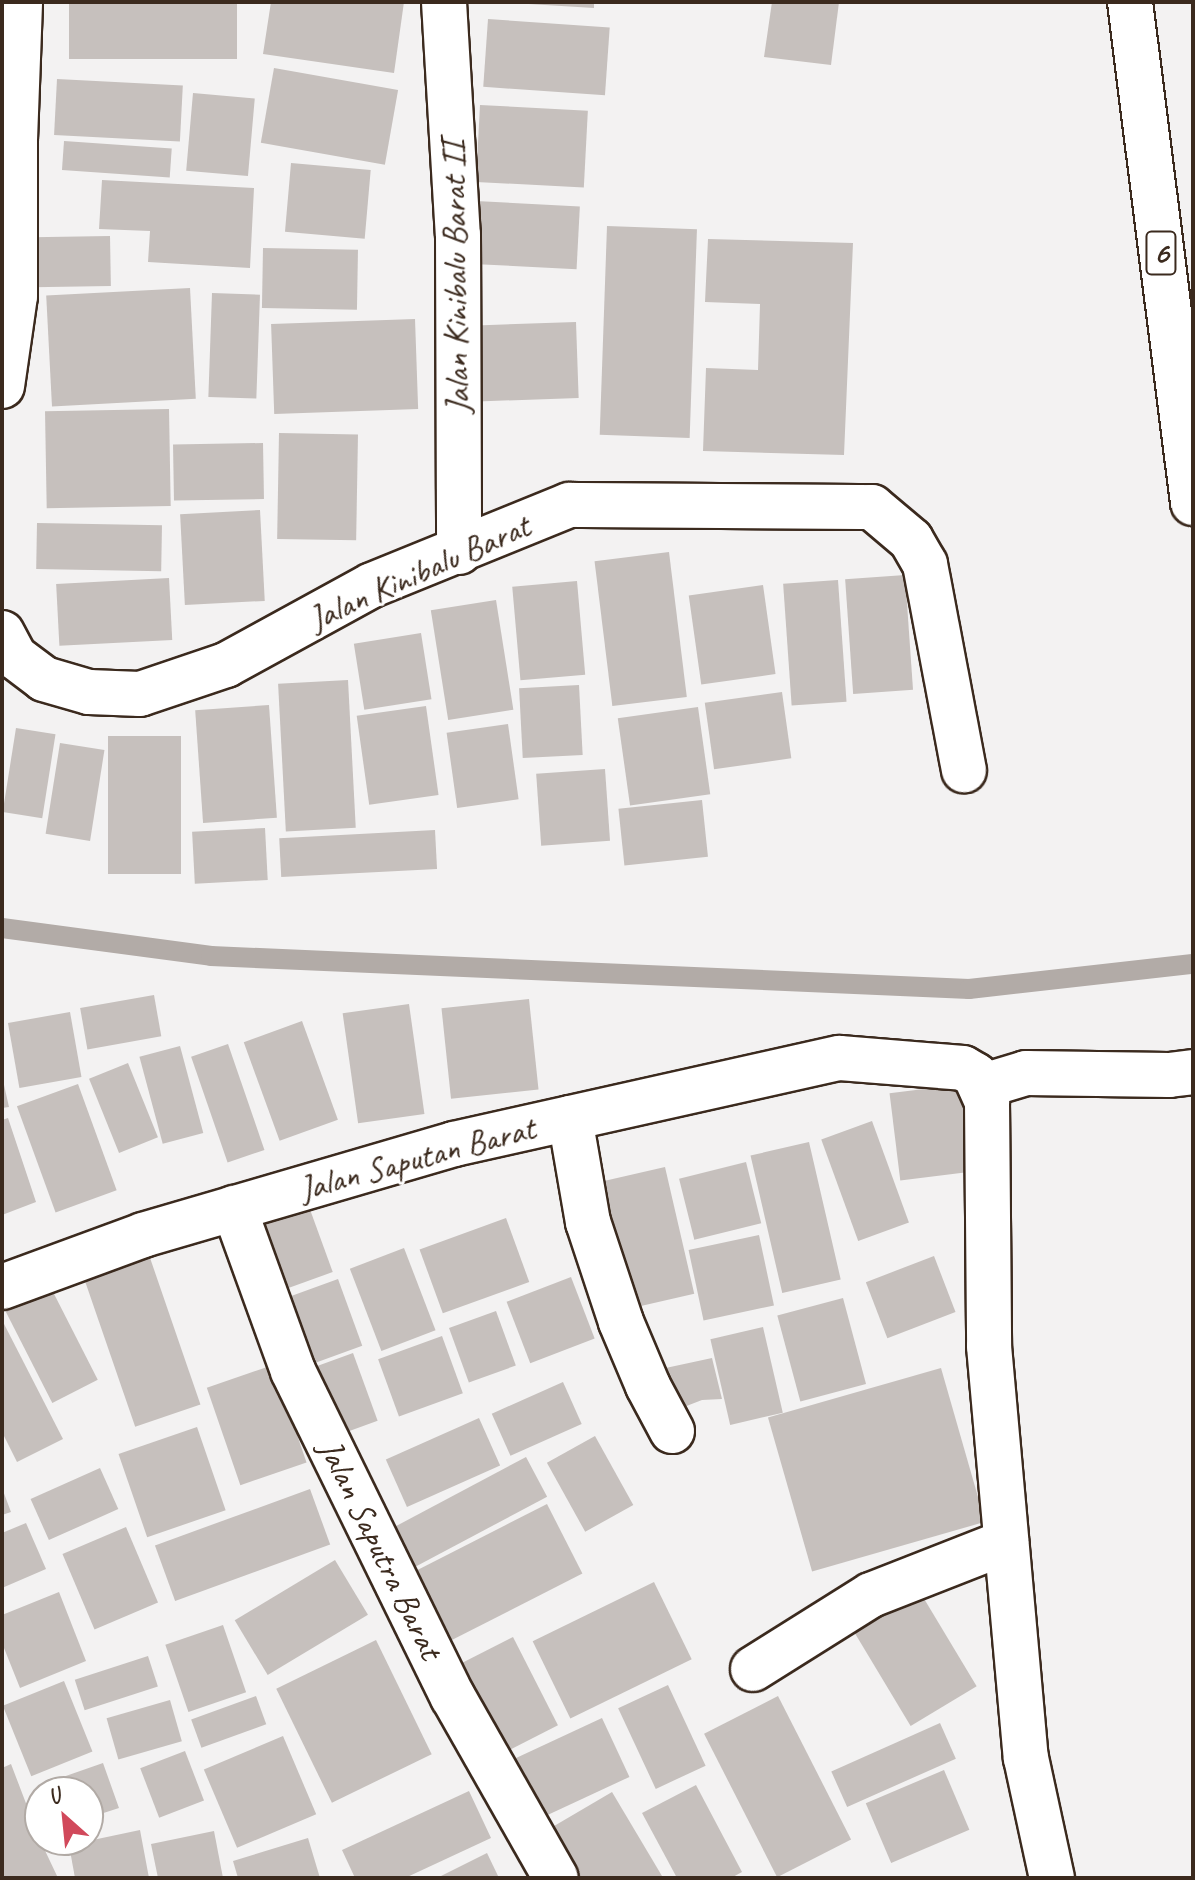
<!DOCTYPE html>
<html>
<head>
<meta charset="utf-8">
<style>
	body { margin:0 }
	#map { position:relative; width:1195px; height:1880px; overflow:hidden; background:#f3f2f2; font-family:Caveat,sans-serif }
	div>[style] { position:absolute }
	.stream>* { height:20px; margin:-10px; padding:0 10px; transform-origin:10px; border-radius:10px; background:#b2aba7 }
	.building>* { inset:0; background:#c6c0bd; transform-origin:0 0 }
	.roads { filter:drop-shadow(2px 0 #3b2a1e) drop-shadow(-2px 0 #3b2a1e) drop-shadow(0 2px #3b2a1e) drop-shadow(0 -2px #3b2a1e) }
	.minor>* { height:44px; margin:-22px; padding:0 22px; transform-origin:22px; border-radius:22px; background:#fff }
	.motorway>* { height:44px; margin:-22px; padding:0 22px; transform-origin:22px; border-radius:22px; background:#fff }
	span { translate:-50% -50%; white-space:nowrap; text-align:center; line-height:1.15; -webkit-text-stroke:6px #fff; paint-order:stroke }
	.shield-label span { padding:2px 6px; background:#fff; border:2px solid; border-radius:6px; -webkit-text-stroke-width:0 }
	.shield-label { font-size:32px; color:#3b2a1e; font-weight:700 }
	.street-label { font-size:34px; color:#3b2a1e }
	.frame { position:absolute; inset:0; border:4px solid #3b2a1e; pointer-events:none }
	.north { position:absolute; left:24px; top:1776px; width:80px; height:80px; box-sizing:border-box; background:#fff; border:2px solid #b1aaa5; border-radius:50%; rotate:333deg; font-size:22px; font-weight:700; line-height:32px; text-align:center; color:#3b2a1e }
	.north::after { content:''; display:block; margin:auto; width:28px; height:36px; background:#d1495b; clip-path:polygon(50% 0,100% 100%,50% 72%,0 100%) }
</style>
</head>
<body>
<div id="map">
	<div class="stream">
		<i style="left:2px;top:928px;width:211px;rotate:7.6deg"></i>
		<i style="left:211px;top:956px;width:759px;rotate:2.49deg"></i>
		<i style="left:969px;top:989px;width:225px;rotate:-6.4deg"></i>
	</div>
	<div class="building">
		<i style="left:69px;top:2px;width:168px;height:57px"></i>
		<i style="clip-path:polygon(271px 2px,404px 2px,394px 73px,263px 54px)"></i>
		<i style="clip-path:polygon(495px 2px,594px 2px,594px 8px)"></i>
		<i style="clip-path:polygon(772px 2px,839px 2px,831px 65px,764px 57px)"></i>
		<i style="left:488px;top:19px;width:122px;height:68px;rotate:4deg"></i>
		<i style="left:274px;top:68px;width:126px;height:76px;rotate:10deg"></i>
		<i style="left:57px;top:79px;width:126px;height:56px;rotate:3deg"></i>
		<i style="left:193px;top:93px;width:62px;height:78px;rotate:5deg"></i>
		<i style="left:480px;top:105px;width:108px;height:77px;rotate:3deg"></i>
		<i style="left:64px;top:141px;width:108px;height:29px;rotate:4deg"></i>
		<i style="left:291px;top:163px;width:80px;height:69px;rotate:5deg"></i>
		<i style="clip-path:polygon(102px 180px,254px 188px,250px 268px,148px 262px,150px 231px,99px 229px)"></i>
		<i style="left:476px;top:201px;width:104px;height:63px;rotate:3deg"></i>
		<i style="left:607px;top:226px;width:90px;height:209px;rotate:2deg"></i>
		<i style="left:110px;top:236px;width:50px;height:78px;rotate:89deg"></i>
		<i style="clip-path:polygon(708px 239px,853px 243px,844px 455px,703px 451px,706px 368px,758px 370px,760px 304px,705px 302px)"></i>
		<i style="left:263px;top:248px;width:95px;height:60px;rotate:1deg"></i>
		<i style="left:190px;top:288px;width:111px;height:144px;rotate:87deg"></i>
		<i style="left:212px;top:293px;width:48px;height:104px;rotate:2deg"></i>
		<i style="left:415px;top:319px;width:90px;height:144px;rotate:88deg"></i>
		<i style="left:576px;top:322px;width:76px;height:114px;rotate:88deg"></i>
		<i style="left:169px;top:409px;width:97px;height:124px;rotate:89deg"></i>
		<i style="left:279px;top:433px;width:79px;height:106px;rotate:1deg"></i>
		<i style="left:263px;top:443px;width:56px;height:90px;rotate:89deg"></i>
		<i style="left:260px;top:510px;width:91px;height:80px;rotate:87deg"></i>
		<i style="left:37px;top:523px;width:125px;height:46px;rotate:1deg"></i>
		<i style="left:669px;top:552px;width:146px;height:75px;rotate:83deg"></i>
		<i style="left:905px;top:575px;width:115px;height:60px;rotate:86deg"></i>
		<i style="left:169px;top:578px;width:62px;height:113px;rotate:87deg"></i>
		<i style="left:838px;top:580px;width:122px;height:55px;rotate:86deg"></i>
		<i style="left:577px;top:581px;width:94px;height:65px;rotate:85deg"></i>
		<i style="left:763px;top:585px;width:90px;height:75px;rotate:82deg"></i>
		<i style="left:496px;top:600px;width:111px;height:66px;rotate:81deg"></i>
		<i style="left:421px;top:633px;width:67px;height:68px;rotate:81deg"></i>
		<i style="left:348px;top:680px;width:148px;height:70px;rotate:87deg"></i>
		<i style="left:579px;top:685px;width:70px;height:60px;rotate:87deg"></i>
		<i style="left:782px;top:692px;width:67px;height:78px;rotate:82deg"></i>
		<i style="left:269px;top:705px;width:113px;height:74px;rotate:86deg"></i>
		<i style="left:426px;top:706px;width:90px;height:70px;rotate:82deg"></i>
		<i style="left:698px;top:707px;width:88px;height:81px;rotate:82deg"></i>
		<i style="left:508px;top:724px;width:76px;height:62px;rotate:82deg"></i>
		<i style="left:16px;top:728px;width:40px;height:85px;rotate:9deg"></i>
		<i style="left:108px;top:736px;width:73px;height:138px"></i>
		<i style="left:60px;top:743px;width:45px;height:92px;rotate:9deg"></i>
		<i style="left:605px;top:769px;width:72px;height:69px;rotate:86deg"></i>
		<i style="left:702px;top:800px;width:57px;height:84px;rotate:84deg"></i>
		<i style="left:265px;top:828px;width:52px;height:73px;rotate:87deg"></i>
		<i style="left:435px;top:830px;width:39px;height:156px;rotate:87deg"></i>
		<i style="left:154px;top:995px;width:42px;height:75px;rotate:80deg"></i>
		<i style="left:529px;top:999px;width:91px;height:88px;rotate:84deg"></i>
		<i style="left:409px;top:1004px;width:111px;height:67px;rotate:82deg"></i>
		<i style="left:70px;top:1012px;width:66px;height:63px;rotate:80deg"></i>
		<i style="left:302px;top:1021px;width:105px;height:62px;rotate:70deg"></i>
		<i style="left:228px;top:1044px;width:112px;height:39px;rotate:71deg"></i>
		<i style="left:180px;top:1046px;width:90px;height:42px;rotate:75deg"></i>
		<i style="left:128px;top:1063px;width:80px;height:42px;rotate:68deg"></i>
		<i style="clip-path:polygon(2px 1076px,9px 1107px,2px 1108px)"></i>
		<i style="left:78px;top:1084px;width:113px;height:65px;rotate:70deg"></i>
		<i style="left:964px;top:1084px;width:88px;height:75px;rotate:83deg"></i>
		<i style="clip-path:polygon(8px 1118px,36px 1202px,2px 1215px,2px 1120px)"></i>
		<i style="left:872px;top:1121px;width:108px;height:54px;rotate:70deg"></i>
		<i style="left:809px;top:1142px;width:141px;height:60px;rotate:77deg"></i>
		<i style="left:746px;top:1162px;width:63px;height:69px;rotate:76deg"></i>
		<i style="left:665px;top:1167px;width:130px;height:76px;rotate:77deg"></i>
		<i style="left:304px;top:1193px;width:84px;height:53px;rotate:70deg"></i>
		<i style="left:506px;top:1218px;width:68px;height:92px;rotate:70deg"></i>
		<i style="left:759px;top:1235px;width:72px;height:72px;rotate:78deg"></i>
		<i style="left:404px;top:1248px;width:88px;height:58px;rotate:69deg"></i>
		<i style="left:149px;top:1255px;width:158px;height:69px;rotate:71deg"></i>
		<i style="left:934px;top:1256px;width:60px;height:73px;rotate:69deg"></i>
		<i style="left:571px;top:1277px;width:66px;height:69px;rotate:69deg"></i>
		<i style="left:338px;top:1279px;width:71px;height:60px;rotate:70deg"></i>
		<i style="left:51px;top:1288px;width:103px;height:51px;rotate:63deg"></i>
		<i style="left:843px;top:1298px;width:89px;height:68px;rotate:75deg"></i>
		<i style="left:496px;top:1311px;width:58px;height:50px;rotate:70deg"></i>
		<i style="clip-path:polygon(2px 1320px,63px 1439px,17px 1462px,2px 1432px)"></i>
		<i style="left:763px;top:1327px;width:88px;height:54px;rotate:77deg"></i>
		<i style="left:442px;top:1336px;width:61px;height:68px;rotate:70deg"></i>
		<i style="left:353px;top:1353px;width:72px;height:41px;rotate:70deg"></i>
		<i style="clip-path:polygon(712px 1358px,722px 1399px,702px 1400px,671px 1412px,661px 1369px)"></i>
		<i style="left:273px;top:1365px;width:103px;height:70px;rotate:71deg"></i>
		<i style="left:941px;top:1368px;width:160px;height:180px;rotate:74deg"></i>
		<i style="left:563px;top:1382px;width:46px;height:78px;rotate:66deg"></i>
		<i style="left:479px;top:1418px;width:52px;height:102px;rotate:66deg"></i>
		<i style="left:197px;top:1427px;width:88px;height:83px;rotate:71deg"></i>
		<i style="left:595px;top:1436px;width:79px;height:55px;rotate:61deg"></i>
		<i style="left:526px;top:1457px;width:45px;height:153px;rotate:62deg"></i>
		<i style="left:100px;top:1468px;width:45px;height:76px;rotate:66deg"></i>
		<i style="clip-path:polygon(2px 1488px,11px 1512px,2px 1515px)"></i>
		<i style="left:310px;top:1489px;width:59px;height:165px;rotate:70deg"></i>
		<i style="left:547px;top:1504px;width:78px;height:152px;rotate:63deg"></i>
		<i style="clip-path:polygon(26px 1523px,46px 1569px,2px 1588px,2px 1533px)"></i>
		<i style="left:126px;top:1527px;width:82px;height:69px;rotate:67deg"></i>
		<i style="left:335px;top:1560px;width:64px;height:117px;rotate:59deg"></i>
		<i style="left:654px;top:1582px;width:86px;height:135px;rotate:64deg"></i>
		<i style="clip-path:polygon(59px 1592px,86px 1661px,20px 1688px,2px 1643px,2px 1615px)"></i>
		<i style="left:920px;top:1592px;width:110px;height:77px;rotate:59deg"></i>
		<i style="left:223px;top:1625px;width:71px;height:61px;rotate:71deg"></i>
		<i style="left:513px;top:1637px;width:99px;height:64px;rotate:63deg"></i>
		<i style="left:376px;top:1640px;width:127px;height:111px;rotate:64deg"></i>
		<i style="left:148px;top:1656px;width:32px;height:77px;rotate:72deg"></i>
		<i style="left:64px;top:1681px;width:76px;height:66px;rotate:68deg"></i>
		<i style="left:668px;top:1685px;width:89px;height:55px;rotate:65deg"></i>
		<i style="left:256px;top:1696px;width:30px;height:69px;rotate:70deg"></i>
		<i style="left:778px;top:1696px;width:161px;height:83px;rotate:63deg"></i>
		<i style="left:170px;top:1700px;width:43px;height:66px;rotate:74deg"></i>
		<i style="left:602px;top:1718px;width:65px;height:104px;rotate:65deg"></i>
		<i style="left:940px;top:1723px;width:39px;height:119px;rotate:66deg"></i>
		<i style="left:283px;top:1736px;width:85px;height:86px;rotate:67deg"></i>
		<i style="left:185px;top:1751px;width:53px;height:48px;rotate:69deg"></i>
		<i style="clip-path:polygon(103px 1763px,119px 1808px,88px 1818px,88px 1792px,43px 1792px,40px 1785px)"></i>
		<i style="clip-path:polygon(11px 1764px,40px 1840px,58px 1878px,2px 1878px,2px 1768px)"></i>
		<i style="left:944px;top:1770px;width:65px;height:85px;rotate:67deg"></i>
		<i style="clip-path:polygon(696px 1785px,742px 1872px,731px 1878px,677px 1878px,642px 1813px)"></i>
		<i style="clip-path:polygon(469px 1791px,491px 1838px,405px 1878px,355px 1878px,342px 1850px)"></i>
		<i style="clip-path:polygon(612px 1792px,662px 1876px,659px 1878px,578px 1878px,549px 1829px)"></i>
		<i style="clip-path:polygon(140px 1830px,149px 1878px,75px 1878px,69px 1845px)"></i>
		<i style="clip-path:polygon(214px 1831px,223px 1878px,158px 1878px,151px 1844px)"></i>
		<i style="clip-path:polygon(308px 1838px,320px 1878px,238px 1878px,233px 1861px)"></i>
		<i style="clip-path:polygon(487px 1853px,499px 1878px,437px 1878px)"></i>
	</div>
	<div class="roads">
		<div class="minor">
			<i style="left:444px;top:2px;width:233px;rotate:86.6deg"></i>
			<i style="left:458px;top:235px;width:317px;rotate:89.8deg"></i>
			<i style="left:2px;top:386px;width:91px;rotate:-81.8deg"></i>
			<i style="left:15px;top:296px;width:156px;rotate:-90deg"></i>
			<i style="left:15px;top:140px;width:138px;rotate:-87.9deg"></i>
			<i style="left:2px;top:633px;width:27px;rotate:62deg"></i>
			<i style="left:15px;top:657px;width:36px;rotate:37deg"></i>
			<i style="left:44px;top:679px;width:47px;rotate:16.1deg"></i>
			<i style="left:89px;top:692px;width:51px;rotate:2.2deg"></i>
			<i style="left:140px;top:694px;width:91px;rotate:-18.6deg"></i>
			<i style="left:226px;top:665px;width:166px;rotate:-28.7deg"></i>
			<i style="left:372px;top:585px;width:213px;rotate:-22.1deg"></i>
			<i style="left:569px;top:505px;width:303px;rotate:0.4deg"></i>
			<i style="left:872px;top:507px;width:51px;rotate:40.2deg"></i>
			<i style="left:911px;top:540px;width:28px;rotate:60deg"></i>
			<i style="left:925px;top:564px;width:210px;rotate:79.3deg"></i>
			<i style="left:983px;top:1086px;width:45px;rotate:-16.8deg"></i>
			<i style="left:1026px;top:1073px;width:143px;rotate:0.8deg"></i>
			<i style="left:1169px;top:1075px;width:24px;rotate:-7deg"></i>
			<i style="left:570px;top:1118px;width:106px;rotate:80.2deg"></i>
			<i style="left:588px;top:1222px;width:105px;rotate:71.7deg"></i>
			<i style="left:621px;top:1322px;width:69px;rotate:67.1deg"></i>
			<i style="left:648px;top:1386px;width:51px;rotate:61.9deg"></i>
			<i style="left:234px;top:1208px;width:173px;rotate:70.1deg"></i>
			<i style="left:293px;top:1371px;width:363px;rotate:63.9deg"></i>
			<i style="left:453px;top:1697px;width:208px;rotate:60.4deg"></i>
			<i style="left:2px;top:1287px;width:150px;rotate:-20.2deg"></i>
			<i style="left:143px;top:1235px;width:324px;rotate:-16.3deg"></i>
			<i style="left:454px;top:1144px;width:395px;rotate:-12.6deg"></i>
			<i style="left:840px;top:1058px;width:123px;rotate:4.6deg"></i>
			<i style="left:963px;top:1068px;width:14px;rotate:30deg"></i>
			<i style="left:975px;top:1075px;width:30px;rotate:66deg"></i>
			<i style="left:987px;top:1102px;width:244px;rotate:89.5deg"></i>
			<i style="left:989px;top:1346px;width:414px;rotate:84.9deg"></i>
			<i style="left:1026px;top:1758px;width:123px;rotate:77.8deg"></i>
			<i style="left:753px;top:1669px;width:139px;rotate:-32.1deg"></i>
			<i style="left:871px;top:1595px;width:145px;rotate:-21.4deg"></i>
		</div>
		<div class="motorway">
			<i style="left:1130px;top:2px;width:505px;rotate:82.83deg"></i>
		</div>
	</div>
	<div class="shield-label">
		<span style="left:1161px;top:253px">6</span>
	</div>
	<div class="street-label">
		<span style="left:455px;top:277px;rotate:-91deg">Jalan Kinibalu Barat II</span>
		<span style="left:419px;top:572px;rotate:-24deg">Jalan Kinibalu Barat</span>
		<span style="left:417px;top:1158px;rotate:-15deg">Jalan Saputan Barat</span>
		<span style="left:381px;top:1549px;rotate:64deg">Jalan Saputra Barat</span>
	</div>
	<div class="frame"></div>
	<div class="north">U</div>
</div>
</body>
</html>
